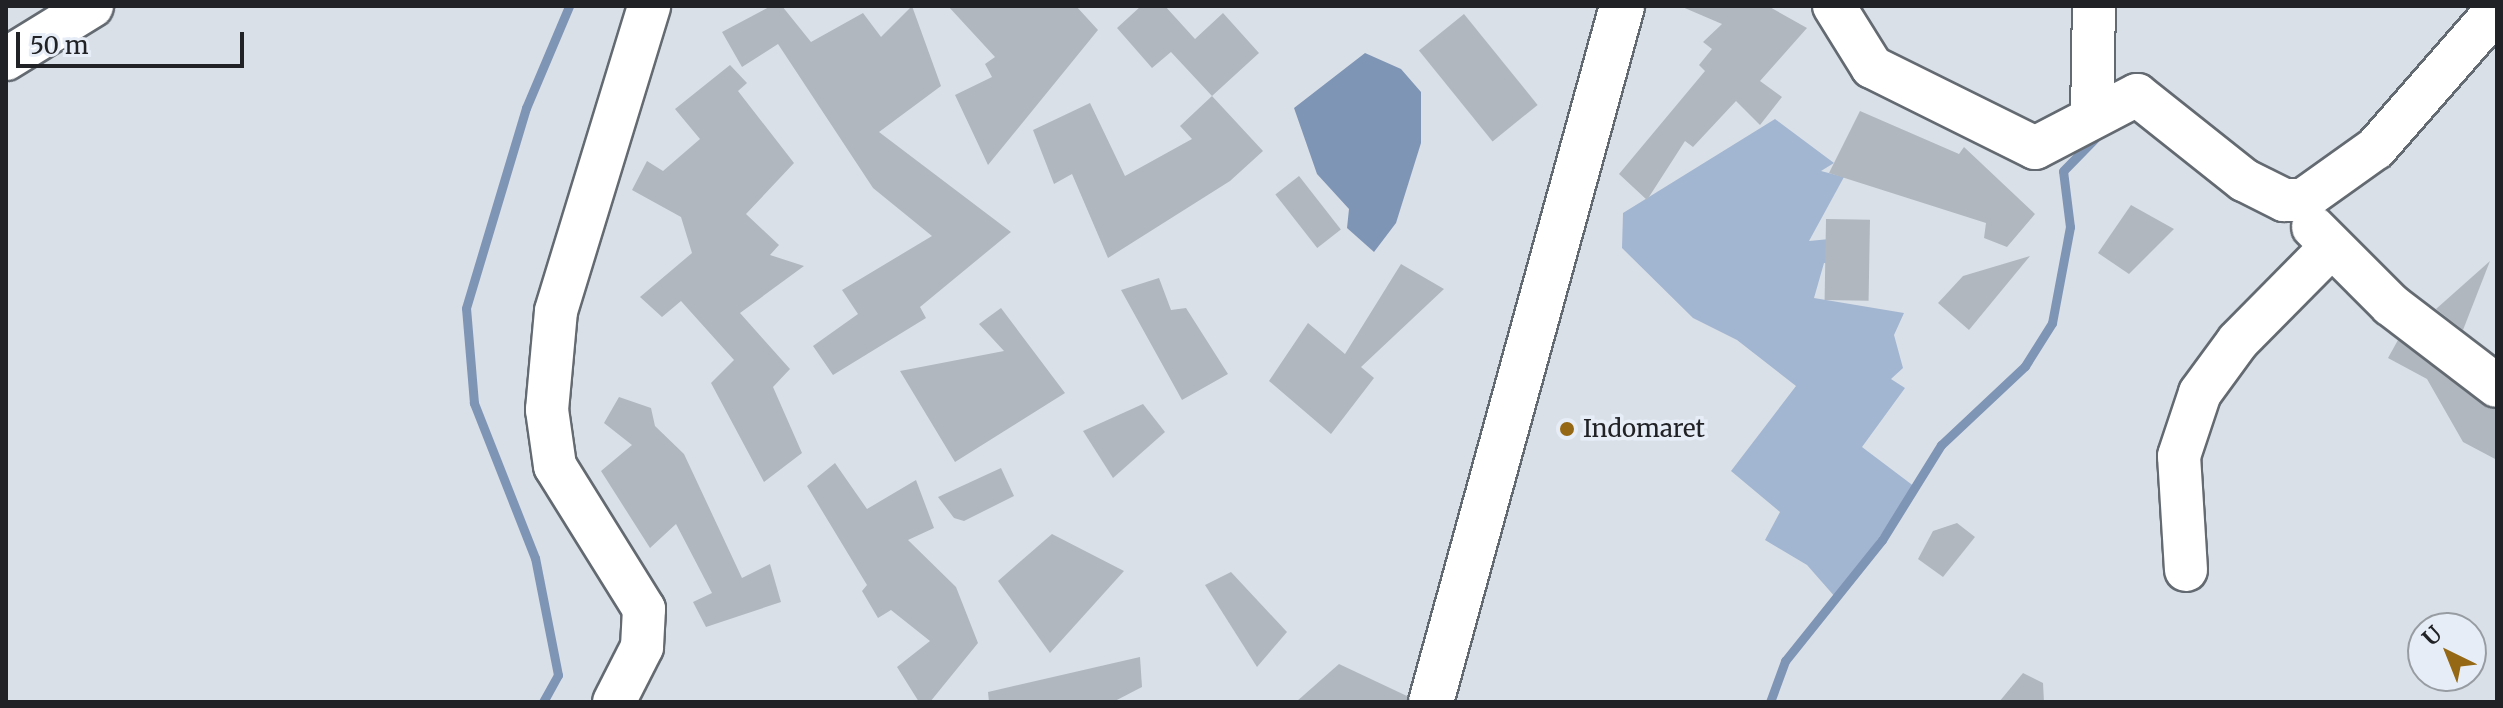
<!DOCTYPE html>
<html>
<head>
<meta charset="utf-8">
<style>
	body { margin:0 }
	#map { position:relative; width:2503px; height:708px; overflow:hidden; background:#dae0e8; font-family:Merriweather,serif }
	div>[style] { position:absolute }
	.green>* { inset:0; background:#a3b6d1 }
	.water>* { inset:0; background:#7f95b5 }
	.stream>* { height:9px; margin:-4.5px; padding:0 4.5px; transform-origin:4.5px; border-radius:4.5px; background:#7f95b5 }
	.building>* { inset:0; background:#b1b7bf; transform-origin:0 0 }
	.roads { filter:drop-shadow(2px 0 #646a71) drop-shadow(-2px 0 #646a71) drop-shadow(0 2px #646a71) drop-shadow(0 -2px #646a71) }
	.minor>* { height:42px; margin:-21px; padding:0 21px; transform-origin:21px; border-radius:21px; background:#fff }
	.major>* { height:44px; margin:-22px; padding:0 22px; transform-origin:22px; border-radius:22px; background:#fff }
	.dots>* { width:22px; height:22px; translate:-50% -50%; box-sizing:border-box; border:4px solid #e7edf6; border-radius:50% }
	span { translate:-50% -50%; white-space:nowrap; text-align:center; line-height:1.15; -webkit-text-stroke:7px #e7edf6; paint-order:stroke }
	.poi-label { font-size:24px; color:#202225 }
	.left { translate:0 -50%; text-align:left }
	.frame { position:absolute; inset:0; border:8px solid #202225; pointer-events:none }
	.north { position:absolute; left:2407px; top:612px; width:80px; height:80px; box-sizing:border-box; background:#e7edf6; border:2px solid #979ca2; border-radius:50%; rotate:317deg; font-size:22px; font-weight:700; line-height:32px; text-align:center; color:#202225 }
	.north::after { content:''; display:block; margin:auto; width:28px; height:36px; background:#946814; clip-path:polygon(50% 0,100% 100%,50% 72%,0 100%) }
	.scale { position:absolute; left:16px; top:32px; width:228px; height:36px; box-sizing:border-box; border:4px solid #202225; border-top:0; padding-left:10px; font-size:24px; line-height:28px; white-space:nowrap; color:#202225; -webkit-text-stroke:6px #e7edf6; paint-order:stroke }
</style>
</head>
<body>
<div id="map">
	<div class="green">
		<i style="clip-path:polygon(1775px 119px,1834px 163px,1821px 171px,1844px 177px,1809px 241px,1860px 236px,1846px 265px,1824px 263px,1814px 298px,1904px 313px,1894px 335px,1903px 368px,1891px 379px,1905px 388px,1862px 447px,1915px 487px,1836px 598px,1807px 565px,1765px 540px,1780px 512px,1731px 471px,1796px 386px,1737px 340px,1693px 318px,1622px 248px,1623px 213px)"></i>
	</div>
	<div class="water">
		<i style="clip-path:polygon(1365px 53px,1401px 69px,1421px 92px,1421px 143px,1396px 223px,1374px 252px,1347px 228px,1349px 209px,1317px 174px,1294px 108px)"></i>
	</div>
	<div class="stream">
		<i style="left:543px;top:702px;width:31px;rotate:-61deg"></i>
		<i style="left:558px;top:675px;width:119px;rotate:-101.1deg"></i>
		<i style="left:535px;top:558px;width:167px;rotate:-111.5deg"></i>
		<i style="left:474px;top:403px;width:95px;rotate:-94.8deg"></i>
		<i style="left:466px;top:308px;width:209px;rotate:-73.3deg"></i>
		<i style="left:526px;top:108px;width:111px;rotate:-67.1deg"></i>
		<i style="left:1770px;top:702px;width:44px;rotate:-69.9deg"></i>
		<i style="left:1785px;top:661px;width:155px;rotate:-51.3deg"></i>
		<i style="left:1882px;top:540px;width:112px;rotate:-58.2deg"></i>
		<i style="left:1941px;top:445px;width:115px;rotate:-43.2deg"></i>
		<i style="left:2025px;top:366px;width:51px;rotate:-57.9deg"></i>
		<i style="left:2052px;top:323px;width:98px;rotate:-79.4deg"></i>
		<i style="left:2070px;top:227px;width:56px;rotate:-97.1deg"></i>
		<i style="left:2063px;top:171px;width:66px;rotate:-45.6deg"></i>
	</div>
	<div class="building">
		<i style="clip-path:polygon(771px 6px,782px 6px,811px 42px,863px 13px,881px 37px,912px 6px,941px 86px,879px 132px,1011px 232px,920px 307px,926px 318px,833px 375px,813px 346px,858px 314px,842px 290px,932px 236px,873px 188px,778px 44px,742px 67px,722px 32px)"></i>
		<i style="clip-path:polygon(948px 6px,1076px 6px,1098px 30px,988px 165px,955px 95px,992px 77px,985px 64px,995px 57px)"></i>
		<i style="clip-path:polygon(1141px 6px,1165px 6px,1195px 39px,1223px 13px,1259px 53px,1212px 96px,1171px 52px,1152px 68px,1117px 28px)"></i>
		<i style="clip-path:polygon(1680px 6px,1768px 6px,1807px 28px,1760px 81px,1782px 97px,1760px 125px,1736px 101px,1693px 147px,1685px 141px,1647px 200px,1619px 174px,1705px 71px,1699px 65px,1712px 49px,1703px 42px,1722px 24px)"></i>
		<i style="left:1464px;top:14px;width:117px;height:58px;rotate:51deg"></i>
		<i style="clip-path:polygon(730px 65px,747px 83px,738px 91px,794px 163px,746px 214px,779px 245px,770px 255px,804px 266px,740px 313px,790px 369px,773px 387px,802px 453px,764px 482px,711px 383px,734px 360px,681px 301px,662px 317px,640px 297px,692px 253px,681px 217px,632px 190px,647px 161px,663px 171px,700px 139px,675px 109px)"></i>
		<i style="clip-path:polygon(1212px 96px,1263px 151px,1230px 181px,1108px 258px,1072px 174px,1054px 184px,1033px 130px,1090px 103px,1125px 176px,1192px 139px,1180px 126px)"></i>
		<i style="clip-path:polygon(1860px 111px,1959px 154px,1964px 147px,2035px 214px,2007px 247px,1984px 238px,1986px 223px,1829px 173px)"></i>
		<i style="left:1299px;top:176px;width:68px;height:30px;rotate:52deg"></i>
		<i style="clip-path:polygon(2131px 205px,2174px 229px,2129px 274px,2098px 253px)"></i>
		<i style="left:1826px;top:219px;width:44px;height:81px;rotate:1deg"></i>
		<i style="clip-path:polygon(2030px 256px,1969px 330px,1938px 303px,1963px 276px)"></i>
		<i style="clip-path:polygon(2490px 261px,2463px 330px,2436px 309px)"></i>
		<i style="clip-path:polygon(1401px 264px,1444px 289px,1361px 367px,1374px 378px,1331px 434px,1269px 381px,1308px 323px,1345px 354px)"></i>
		<i style="clip-path:polygon(1159px 278px,1171px 310px,1186px 308px,1228px 374px,1182px 400px,1121px 290px)"></i>
		<i style="clip-path:polygon(1001px 308px,1065px 393px,955px 462px,900px 371px,1004px 351px,979px 324px)"></i>
		<i style="clip-path:polygon(2398px 340px,2497px 410px,2497px 460px,2463px 442px,2427px 379px,2388px 358px)"></i>
		<i style="clip-path:polygon(619px 397px,651px 408px,655px 426px,684px 454px,742px 578px,770px 564px,781px 602px,706px 627px,693px 602px,712px 593px,676px 524px,650px 548px,601px 471px,632px 445px,604px 423px)"></i>
		<i style="clip-path:polygon(1143px 404px,1165px 432px,1113px 478px,1083px 431px)"></i>
		<i style="clip-path:polygon(835px 463px,867px 509px,916px 480px,934px 528px,908px 540px,956px 587px,978px 643px,930px 702px,919px 702px,897px 667px,930px 641px,891px 610px,878px 618px,862px 591px,867px 585px,807px 486px)"></i>
		<i style="clip-path:polygon(1001px 468px,1014px 496px,964px 521px,954px 518px,938px 497px)"></i>
		<i style="clip-path:polygon(1957px 523px,1975px 537px,1943px 577px,1918px 559px,1933px 531px)"></i>
		<i style="clip-path:polygon(1052px 534px,1124px 571px,1050px 653px,998px 581px)"></i>
		<i style="clip-path:polygon(1231px 572px,1287px 632px,1257px 667px,1205px 585px)"></i>
		<i style="clip-path:polygon(1140px 657px,1142px 687px,1113px 702px,989px 702px,988px 692px)"></i>
		<i style="clip-path:polygon(1339px 664px,1407px 696px,1407px 702px,1296px 702px)"></i>
		<i style="clip-path:polygon(2023px 673px,2043px 683px,2044px 702px,1999px 702px)"></i>
	</div>
	<div class="roads">
		<div class="minor">
			<i style="left:1834px;top:6px;width:72px;rotate:58.1deg"></i>
			<i style="left:1872px;top:67px;width:182px;rotate:26.4deg"></i>
			<i style="left:2035px;top:148px;width:115px;rotate:-27.5deg"></i>
			<i style="left:2137px;top:95px;width:137px;rotate:38.5deg"></i>
			<i style="left:2244px;top:180px;width:45px;rotate:26.6deg"></i>
			<i style="left:2284px;top:200px;width:19px"></i>
			<i style="left:2303px;top:200px;width:90px;rotate:-35.5deg"></i>
			<i style="left:2376px;top:148px;width:184px;rotate:-48.8deg"></i>
			<i style="left:6px;top:59px;width:101px;rotate:-31.6deg"></i>
			<i style="left:2092px;top:117px;width:111px;rotate:-89deg"></i>
			<i style="left:2313px;top:227px;width:110px;rotate:45deg"></i>
			<i style="left:2391px;top:305px;width:133px;rotate:37.4deg"></i>
			<i style="left:2186px;top:570px;width:114px;rotate:-93.5deg"></i>
			<i style="left:2179px;top:456px;width:66px;rotate:-71.6deg"></i>
			<i style="left:2200px;top:393px;width:64px;rotate:-53.8deg"></i>
			<i style="left:2238px;top:341px;width:129px;rotate:-45.3deg"></i>
			<i style="left:614px;top:702px;width:62px;rotate:-63deg"></i>
			<i style="left:642px;top:647px;width:38px;rotate:-87deg"></i>
			<i style="left:644px;top:609px;width:168px;rotate:-121.9deg"></i>
			<i style="left:555px;top:466px;width:57px;rotate:-98.1deg"></i>
			<i style="left:547px;top:410px;width:99px;rotate:-84.8deg"></i>
			<i style="left:556px;top:311px;width:319px;rotate:-73deg"></i>
		</div>
		<div class="major">
			<i style="left:1431px;top:702px;width:722px;rotate:-74.65deg"></i>
		</div>
	</div>
	<div class="dots">
		<i style="left:1567px;top:429px;background:#946814"></i>
	</div>
	<div class="poi-label">
		<span class="left" style="left:1583px;top:429px">Indomaret</span>
	</div>
	<div class="frame"></div>
	<div class="north">U</div>
	<div class="scale">50 m</div>
</div>
</body>
</html>
